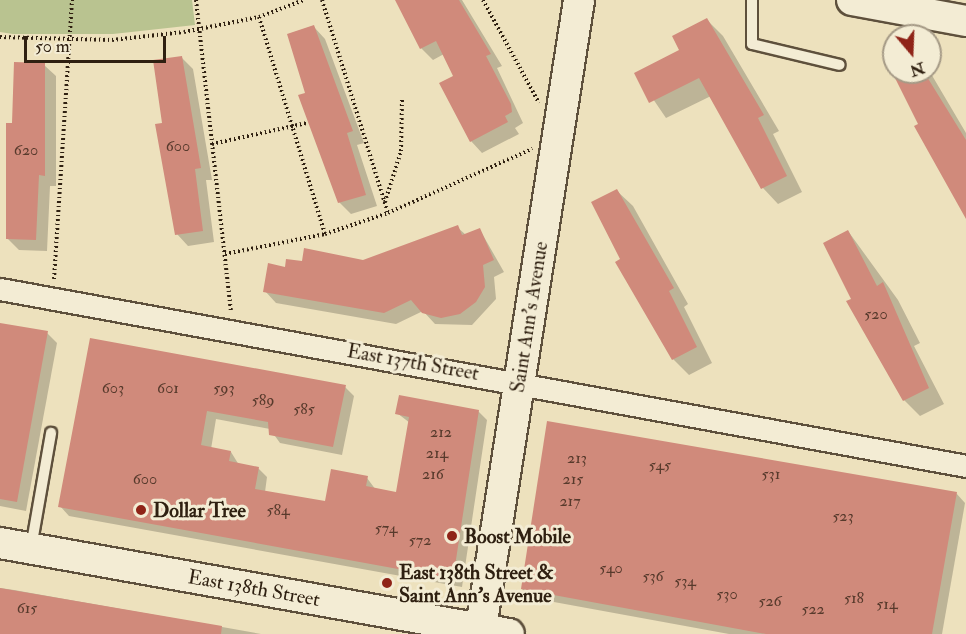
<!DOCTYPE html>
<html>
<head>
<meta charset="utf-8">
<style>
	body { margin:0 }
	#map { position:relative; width:966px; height:634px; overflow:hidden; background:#ede1bd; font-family:"IM FELL Double Pica",serif }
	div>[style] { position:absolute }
	.green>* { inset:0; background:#b9c390 }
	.shadow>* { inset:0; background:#0003 }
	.building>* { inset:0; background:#d08a7b }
	.path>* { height:4px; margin-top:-2px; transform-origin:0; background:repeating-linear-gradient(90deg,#2f2011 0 1.5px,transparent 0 4.5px) }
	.roads { filter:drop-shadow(2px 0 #5e503c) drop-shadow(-2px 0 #5e503c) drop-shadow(0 2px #5e503c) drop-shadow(0 -2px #5e503c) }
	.lane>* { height:10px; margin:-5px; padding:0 5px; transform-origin:5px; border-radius:5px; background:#f3ecd4 }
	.street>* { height:21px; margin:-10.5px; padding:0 10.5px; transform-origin:10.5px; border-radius:10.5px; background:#f3ecd4 }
	.secondary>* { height:30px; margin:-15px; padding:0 15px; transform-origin:15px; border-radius:15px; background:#f3ecd4 }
	.dots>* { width:16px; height:16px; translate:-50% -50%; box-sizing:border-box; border:3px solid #f3ecd4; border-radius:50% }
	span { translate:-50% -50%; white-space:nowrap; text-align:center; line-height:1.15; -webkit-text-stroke:6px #f3ecd4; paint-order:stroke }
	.number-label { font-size:16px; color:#573a2c }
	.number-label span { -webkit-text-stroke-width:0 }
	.street-label { font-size:20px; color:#2f2011 }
	.poi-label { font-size:20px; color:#2f2011; font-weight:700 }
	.left { translate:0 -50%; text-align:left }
	.north { position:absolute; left:882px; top:24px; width:60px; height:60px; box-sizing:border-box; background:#f3ecd4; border:2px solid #a59a86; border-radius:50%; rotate:161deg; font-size:16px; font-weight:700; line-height:24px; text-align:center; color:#2f2011 }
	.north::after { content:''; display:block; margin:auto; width:21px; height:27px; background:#8f2418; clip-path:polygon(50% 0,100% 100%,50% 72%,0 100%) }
	.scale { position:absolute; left:24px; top:36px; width:142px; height:27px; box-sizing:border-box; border:3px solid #2f2011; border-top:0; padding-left:8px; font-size:18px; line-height:21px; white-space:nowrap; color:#2f2011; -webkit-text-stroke:4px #f3ecd4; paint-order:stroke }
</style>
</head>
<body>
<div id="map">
	<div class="green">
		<i style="clip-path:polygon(0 0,192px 0,195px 25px,113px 34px,13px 34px,0 32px)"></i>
	</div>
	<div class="shadow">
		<i style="clip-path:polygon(396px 0,462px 0,502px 66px,497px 68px,523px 123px,515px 128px,519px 134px,482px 153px,471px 141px,455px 76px,444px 54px,433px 60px,421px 48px)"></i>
		<i style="clip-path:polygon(707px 20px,723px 36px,779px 131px,773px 134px,802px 192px,778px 204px,763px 188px,711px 96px,666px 118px,636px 74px,681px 51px)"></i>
		<i style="clip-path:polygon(314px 27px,325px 39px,364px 143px,357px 145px,377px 206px,351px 214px,339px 202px,307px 94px)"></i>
		<i style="clip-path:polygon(182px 58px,193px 69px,212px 180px,206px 180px,214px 242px,188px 246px,177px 234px,163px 125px)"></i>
		<i style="clip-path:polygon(44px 65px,56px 76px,56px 186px,50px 186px,47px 251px,19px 250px,7px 238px,13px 125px)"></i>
		<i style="clip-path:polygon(894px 68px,894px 72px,930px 72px,966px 133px,966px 217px,892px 69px)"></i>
		<i style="clip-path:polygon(617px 191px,633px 206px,688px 304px,684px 307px,712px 363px,689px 375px,673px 359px,622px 260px)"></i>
		<i style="clip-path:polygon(457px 227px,466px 235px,480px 230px,504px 272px,494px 277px,496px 299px,472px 325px,435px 324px,423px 311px,396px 324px,276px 303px,265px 291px,287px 269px,363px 261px)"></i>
		<i style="clip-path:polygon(848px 231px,898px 300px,920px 343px,914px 346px,944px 404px,920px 416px,904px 400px,853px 299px)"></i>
		<i style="clip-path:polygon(0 324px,47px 333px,57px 343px,26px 511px,0 506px)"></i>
		<i style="clip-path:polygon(91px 340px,345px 387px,354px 396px,342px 455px,280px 443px,270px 429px,216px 419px,211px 449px,231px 452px,239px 465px,258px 468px,267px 477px,265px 492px,326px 503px,367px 478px,376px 490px,397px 494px,410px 423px,397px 413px,478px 411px,487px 420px,462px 587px,69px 516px,60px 506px)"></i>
		<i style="clip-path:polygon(956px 493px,965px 503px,942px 634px,729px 634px,532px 598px,522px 589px)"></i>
		<i style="clip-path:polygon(0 588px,14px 590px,261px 634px,0 634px)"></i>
	</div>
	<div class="building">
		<i style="clip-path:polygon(395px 0,459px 0,491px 54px,486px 56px,511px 104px,512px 112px,505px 116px,508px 122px,470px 142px,439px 83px,453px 76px,436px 41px,420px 49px)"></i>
		<i style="clip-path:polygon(707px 18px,764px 115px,758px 118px,787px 176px,761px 189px,699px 78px,649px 103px,634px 73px,679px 50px,672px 36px)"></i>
		<i style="clip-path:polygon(314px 25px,353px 131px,347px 133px,366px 195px,338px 203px,298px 95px,305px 93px,287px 34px)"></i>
		<i style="clip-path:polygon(182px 56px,201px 168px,195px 169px,203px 231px,175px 235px,155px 124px,162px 123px,153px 60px)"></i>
		<i style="clip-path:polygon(14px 62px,45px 63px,45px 176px,39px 175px,36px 240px,6px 239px,6px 123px,12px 123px)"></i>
		<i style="clip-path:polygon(892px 72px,924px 72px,966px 140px,966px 219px,914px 126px,918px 124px)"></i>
		<i style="clip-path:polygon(617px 189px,674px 288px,669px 291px,697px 347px,672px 360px,615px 262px,620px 259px,591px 202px)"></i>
		<i style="clip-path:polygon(458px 225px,462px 235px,480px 228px,494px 260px,483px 265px,485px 287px,476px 302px,460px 314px,441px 318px,422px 313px,411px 300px,384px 313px,263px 292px,268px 263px,285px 267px,286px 259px,302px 261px,304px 248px,363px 260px)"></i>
		<i style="clip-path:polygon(848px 230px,877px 286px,883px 282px,929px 388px,903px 401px,846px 301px,851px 299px,823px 243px)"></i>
		<i style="clip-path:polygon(0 323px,48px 331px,17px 502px,0 499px)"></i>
		<i style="clip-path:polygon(90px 338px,346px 385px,333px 447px,269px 435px,268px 422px,207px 411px,201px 445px,231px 451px,229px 461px,259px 467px,255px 489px,325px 501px,331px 469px,368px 476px,366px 486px,396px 492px,409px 417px,395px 414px,399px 395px,479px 410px,453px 579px,58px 507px)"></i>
		<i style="clip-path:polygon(547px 421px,957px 492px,932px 634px,766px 634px,521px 589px)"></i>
		<i style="clip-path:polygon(0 588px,222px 626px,221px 634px,0 634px)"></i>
	</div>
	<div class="path">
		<i style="left:196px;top:0;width:313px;rotate:83.6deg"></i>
		<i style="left:322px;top:0;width:223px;rotate:72.8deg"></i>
		<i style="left:483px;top:0;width:117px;rotate:61.5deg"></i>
		<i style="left:259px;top:17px;width:227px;rotate:73.1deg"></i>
		<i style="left:0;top:37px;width:112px;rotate:1.5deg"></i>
		<i style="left:112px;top:40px;width:72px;rotate:-6.3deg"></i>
		<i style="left:184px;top:32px;width:76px;rotate:-11.3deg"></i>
		<i style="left:259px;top:17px;width:48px;rotate:-20.7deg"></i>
		<i style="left:212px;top:144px;width:97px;rotate:-12.5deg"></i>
		<i style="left:385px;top:202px;width:53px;rotate:-72.6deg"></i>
		<i style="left:401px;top:151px;width:51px;rotate:-88.9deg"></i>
		<i style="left:225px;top:254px;width:102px;rotate:-11.3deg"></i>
		<i style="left:325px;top:234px;width:66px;rotate:-18.4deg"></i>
		<i style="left:388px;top:213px;width:158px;rotate:-24deg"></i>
		<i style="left:54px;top:279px;width:280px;rotate:-86.3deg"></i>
	</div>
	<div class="roads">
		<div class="lane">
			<i style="left:752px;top:0;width:44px;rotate:90deg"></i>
			<i style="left:752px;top:44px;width:90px;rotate:13.4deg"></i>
			<i style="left:31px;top:548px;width:117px;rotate:-80.1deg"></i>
		</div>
		<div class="street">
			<i style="left:0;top:289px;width:982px;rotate:10.38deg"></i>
		</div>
		<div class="secondary">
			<i style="left:852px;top:0;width:116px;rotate:10.4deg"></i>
			<i style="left:0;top:543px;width:517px;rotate:10.14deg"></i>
			<i style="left:480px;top:634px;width:642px;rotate:-81.12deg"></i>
		</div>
	</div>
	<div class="dots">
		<i style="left:141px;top:510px;background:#8f2418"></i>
		<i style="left:452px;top:536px;background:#8f2418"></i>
		<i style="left:387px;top:583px;background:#8f2418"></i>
	</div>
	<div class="number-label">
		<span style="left:178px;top:146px">600</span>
		<span style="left:26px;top:150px">620</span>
		<span style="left:876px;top:314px">520</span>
		<span style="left:113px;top:388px">603</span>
		<span style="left:168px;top:388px">601</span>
		<span style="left:224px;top:388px">593</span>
		<span style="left:263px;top:400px">589</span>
		<span style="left:304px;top:409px">585</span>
		<span style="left:441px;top:432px">212</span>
		<span style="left:437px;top:453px">214</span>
		<span style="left:577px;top:458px">213</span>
		<span style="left:660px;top:465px">545</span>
		<span style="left:433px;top:474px">216</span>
		<span style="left:771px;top:474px">531</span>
		<span style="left:145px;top:479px">600</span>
		<span style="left:573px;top:479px">215</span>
		<span style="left:570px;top:501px">217</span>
		<span style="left:278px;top:510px">584</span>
		<span style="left:843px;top:516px">523</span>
		<span style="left:386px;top:528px">574</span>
		<span style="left:420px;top:540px">572</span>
		<span style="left:611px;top:568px">540</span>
		<span style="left:653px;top:576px">536</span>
		<span style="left:685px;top:581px">534</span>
		<span style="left:727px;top:594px">530</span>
		<span style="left:854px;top:598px">518</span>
		<span style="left:770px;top:601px">526</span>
		<span style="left:887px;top:604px">514</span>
		<span style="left:27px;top:608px">615</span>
		<span style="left:813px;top:609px">522</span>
	</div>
	<div class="street-label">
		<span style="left:529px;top:317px;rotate:-81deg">Saint Ann's Avenue</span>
		<span style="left:413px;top:362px;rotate:10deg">East 137th Street</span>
		<span style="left:254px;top:588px;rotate:10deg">East 138th Street</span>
	</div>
	<div class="poi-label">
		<span class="left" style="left:153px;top:510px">Dollar Tree</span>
		<span class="left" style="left:464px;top:536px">Boost Mobile</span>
		<span class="left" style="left:399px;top:584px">East 138th Street &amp;<br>Saint Ann's Avenue</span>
	</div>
	<div class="north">N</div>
	<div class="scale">50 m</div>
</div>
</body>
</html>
